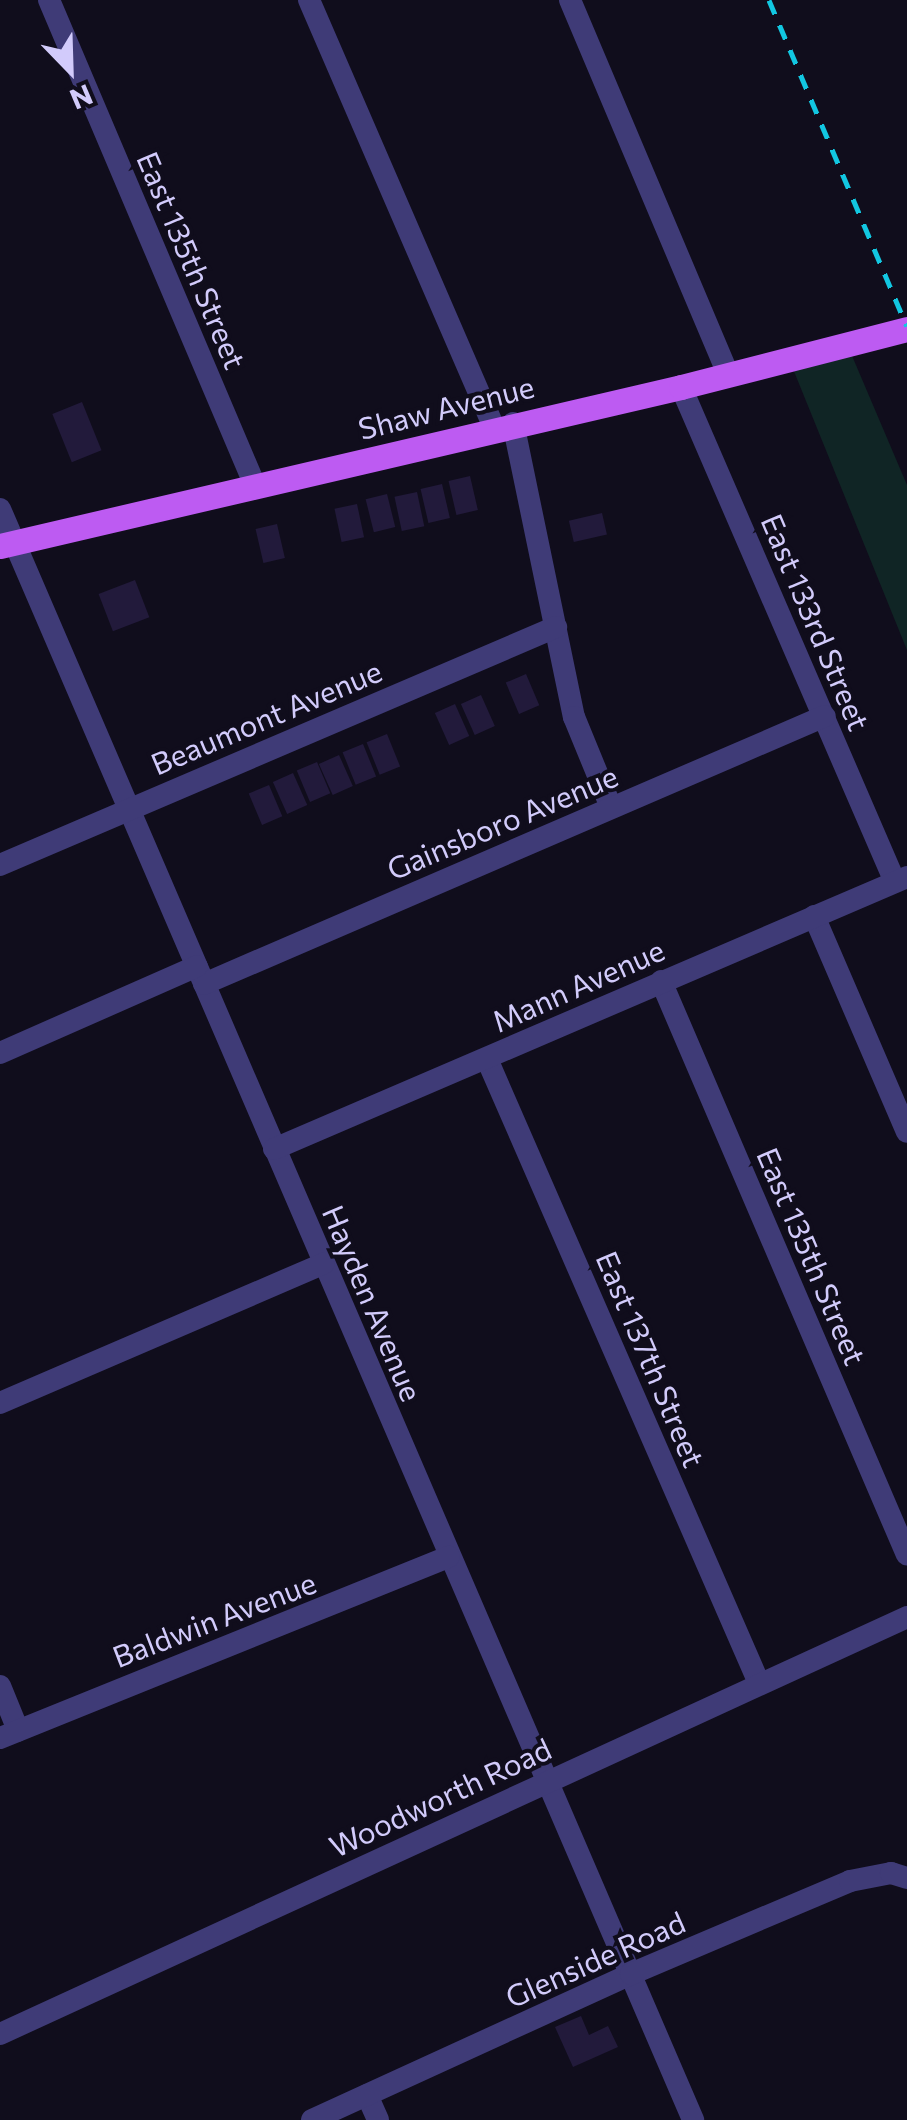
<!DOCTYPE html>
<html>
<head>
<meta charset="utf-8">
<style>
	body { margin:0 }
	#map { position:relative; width:907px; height:2120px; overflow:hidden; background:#100d1c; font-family:Commissioner,sans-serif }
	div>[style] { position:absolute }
	.green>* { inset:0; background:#102525 }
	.building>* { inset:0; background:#221a3b; transform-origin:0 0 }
	.minor>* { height:22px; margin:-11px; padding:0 11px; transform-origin:11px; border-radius:11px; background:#3f3b77 }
	.major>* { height:25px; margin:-12.5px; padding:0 12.5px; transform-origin:12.5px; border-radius:12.5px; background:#bd5bf2 }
	.rail>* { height:5px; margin-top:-2.5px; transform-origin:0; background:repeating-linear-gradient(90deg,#12c7e1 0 15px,transparent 0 27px) }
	span { translate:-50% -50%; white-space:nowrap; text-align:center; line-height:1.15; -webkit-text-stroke:8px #100d1c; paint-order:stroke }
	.street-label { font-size:30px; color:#d2cbfb }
	.north { position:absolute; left:20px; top:20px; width:100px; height:100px; -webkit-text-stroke:8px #100d1c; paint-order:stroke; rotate:157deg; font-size:28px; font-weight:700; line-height:40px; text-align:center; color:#d2cbfb }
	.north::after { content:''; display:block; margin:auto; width:35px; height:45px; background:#d2cbfb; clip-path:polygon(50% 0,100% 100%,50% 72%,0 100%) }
</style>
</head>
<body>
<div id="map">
	<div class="green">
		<i style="clip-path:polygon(847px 344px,907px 485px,907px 650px,789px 359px)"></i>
	</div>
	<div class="building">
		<i style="left:82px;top:402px;width:52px;height:32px;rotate:68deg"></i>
		<i style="left:470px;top:476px;width:35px;height:22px;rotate:77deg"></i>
		<i style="left:442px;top:484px;width:35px;height:22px;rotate:77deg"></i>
		<i style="left:417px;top:492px;width:35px;height:23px;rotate:78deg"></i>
		<i style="left:387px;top:494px;width:34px;height:22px;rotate:76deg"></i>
		<i style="left:357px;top:504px;width:34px;height:23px;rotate:78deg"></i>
		<i style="left:602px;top:513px;width:22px;height:34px;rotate:77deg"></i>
		<i style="left:277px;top:524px;width:35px;height:22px;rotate:77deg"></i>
		<i style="left:135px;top:580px;width:40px;height:39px;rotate:69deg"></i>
		<i style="left:526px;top:674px;width:34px;height:22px;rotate:67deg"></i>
		<i style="left:481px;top:695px;width:34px;height:22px;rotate:66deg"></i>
		<i style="left:455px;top:704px;width:35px;height:22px;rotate:66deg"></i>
		<i style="left:387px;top:734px;width:35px;height:22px;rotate:68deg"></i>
		<i style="left:363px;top:744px;width:35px;height:22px;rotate:68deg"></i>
		<i style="left:339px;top:755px;width:34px;height:22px;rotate:66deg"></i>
		<i style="left:317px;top:762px;width:34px;height:22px;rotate:67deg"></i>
		<i style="left:293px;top:773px;width:35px;height:22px;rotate:66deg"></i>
		<i style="left:269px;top:785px;width:34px;height:22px;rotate:67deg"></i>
		<i style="clip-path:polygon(581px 2016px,589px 2035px,608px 2026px,618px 2047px,573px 2067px,555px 2027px)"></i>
	</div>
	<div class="minor">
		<i style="left:49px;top:0;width:530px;rotate:67.01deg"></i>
		<i style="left:309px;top:0;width:465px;rotate:66.6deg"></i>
		<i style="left:570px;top:0;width:406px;rotate:67.1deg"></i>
		<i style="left:681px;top:387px;width:539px;rotate:66.62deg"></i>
		<i style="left:513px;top:423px;width:300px;rotate:78.3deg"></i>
		<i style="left:574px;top:717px;width:97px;rotate:67.7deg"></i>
		<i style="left:0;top:509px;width:1754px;rotate:66.72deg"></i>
		<i style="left:0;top:865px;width:605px;rotate:-23.17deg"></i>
		<i style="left:814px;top:916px;width:235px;rotate:66.7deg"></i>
		<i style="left:661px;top:981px;width:624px;rotate:66.8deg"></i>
		<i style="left:204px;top:984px;width:676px;rotate:-23.34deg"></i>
		<i style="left:0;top:1053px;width:215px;rotate:-23.8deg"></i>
		<i style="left:487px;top:1059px;width:681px;rotate:66.45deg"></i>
		<i style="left:274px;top:1149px;width:689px;rotate:-23.25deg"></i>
		<i style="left:0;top:1403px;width:352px;rotate:-23.3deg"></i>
		<i style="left:0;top:1686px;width:48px;rotate:67.8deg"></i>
		<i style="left:0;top:1738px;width:484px;rotate:-22deg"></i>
		<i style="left:0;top:2034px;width:998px;rotate:-24.69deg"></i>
		<i style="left:367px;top:2095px;width:27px;rotate:66deg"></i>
		<i style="left:312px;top:2120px;width:351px;rotate:-24.6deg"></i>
		<i style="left:631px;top:1974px;width:238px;rotate:-23deg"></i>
		<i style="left:850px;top:1881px;width:42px;rotate:-11deg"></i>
		<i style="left:891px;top:1873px;width:17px;rotate:17deg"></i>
	</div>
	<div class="major">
		<i style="left:0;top:546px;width:699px;rotate:-13.14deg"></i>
		<i style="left:681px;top:387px;width:233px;rotate:-14.4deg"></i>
	</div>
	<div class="rail">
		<i style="left:769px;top:0;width:354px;rotate:67.1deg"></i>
	</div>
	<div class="street-label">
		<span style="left:192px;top:260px;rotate:67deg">East 135th Street</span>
		<span style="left:446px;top:407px;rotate:-14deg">Shaw Avenue</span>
		<span style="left:816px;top:622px;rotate:67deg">East 133rd Street</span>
		<span style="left:266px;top:717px;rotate:-23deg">Beaumont Avenue</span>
		<span style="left:502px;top:822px;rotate:-23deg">Gainsboro Avenue</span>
		<span style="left:578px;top:985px;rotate:-24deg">Mann Avenue</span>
		<span style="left:812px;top:1256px;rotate:67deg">East 135th Street</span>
		<span style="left:373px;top:1303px;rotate:67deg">Hayden Avenue</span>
		<span style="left:651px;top:1359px;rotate:67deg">East 137th Street</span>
		<span style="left:214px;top:1619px;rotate:-21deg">Baldwin Avenue</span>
		<span style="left:440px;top:1797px;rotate:-25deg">Woodworth Road</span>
		<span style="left:595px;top:1959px;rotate:-24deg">Glenside Road</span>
	</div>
	<div class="north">N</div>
</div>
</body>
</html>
